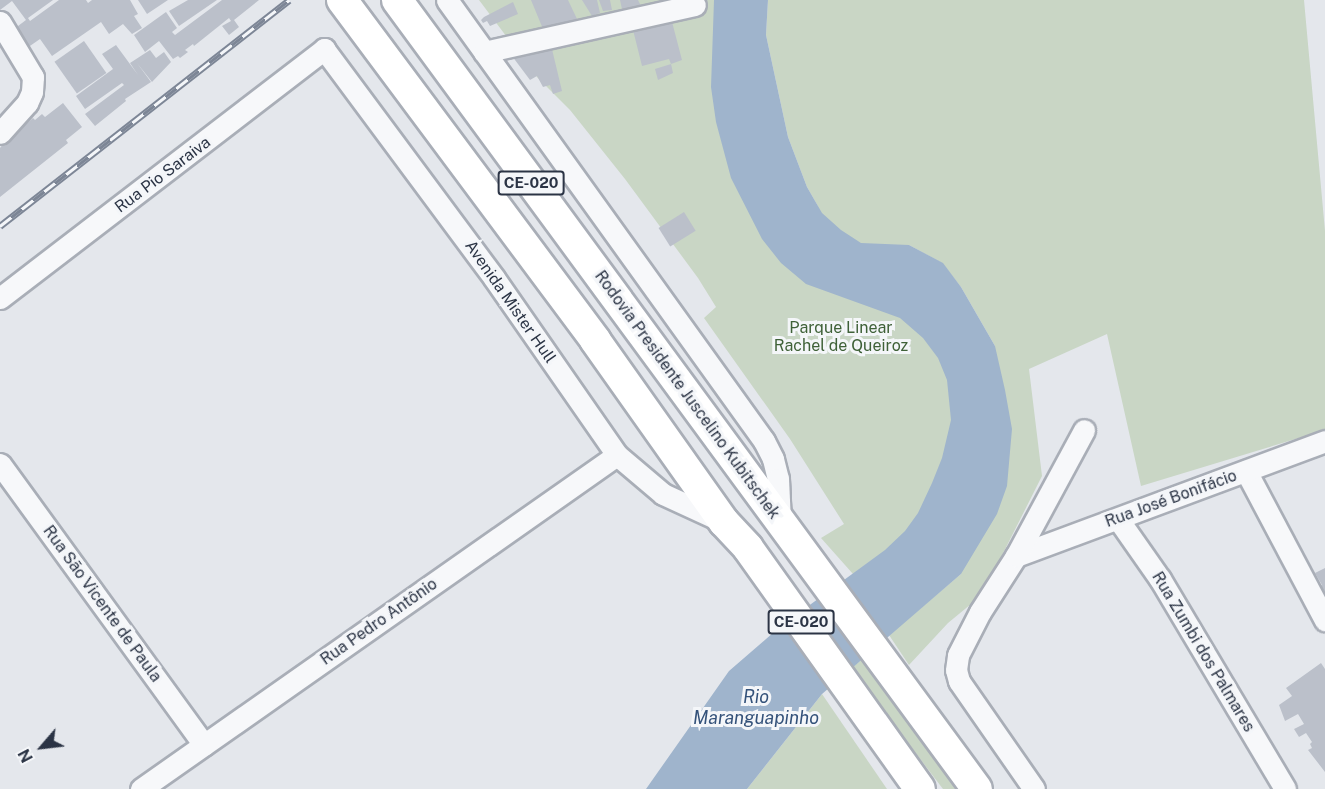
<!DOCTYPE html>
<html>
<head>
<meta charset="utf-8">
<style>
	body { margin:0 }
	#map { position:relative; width:1325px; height:789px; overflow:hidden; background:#e4e7ec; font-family:"Public Sans",sans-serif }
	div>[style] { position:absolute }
	.green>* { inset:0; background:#c9d6c5 }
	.water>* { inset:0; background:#9fb4cc }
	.building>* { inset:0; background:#bbc0ca; transform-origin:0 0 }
	.roads { filter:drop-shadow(2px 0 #a9aeb7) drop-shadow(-2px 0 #a9aeb7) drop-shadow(0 2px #a9aeb7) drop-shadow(0 -2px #a9aeb7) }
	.minor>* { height:21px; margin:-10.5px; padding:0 10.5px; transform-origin:10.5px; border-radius:10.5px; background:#f7f8fa }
	.highway>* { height:30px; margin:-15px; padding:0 15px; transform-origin:15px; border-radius:15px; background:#fff }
	.rail>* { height:7px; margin-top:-3.5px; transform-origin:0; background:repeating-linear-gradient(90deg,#f4f6f9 0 14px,#7d8696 0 28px); box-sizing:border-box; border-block:2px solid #7d8696 }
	span { translate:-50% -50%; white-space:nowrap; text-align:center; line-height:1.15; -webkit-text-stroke:6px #f4f6f9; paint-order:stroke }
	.shield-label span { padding:2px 4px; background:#f4f6f9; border:2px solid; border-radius:4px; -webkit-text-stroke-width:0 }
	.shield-label { font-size:15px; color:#2b3445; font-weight:700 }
	.street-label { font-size:16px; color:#2b3445 }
	.park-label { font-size:16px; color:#3f6138 }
	.water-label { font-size:18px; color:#34527a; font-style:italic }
	.north { position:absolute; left:12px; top:717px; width:60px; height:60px; -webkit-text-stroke:4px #f4f6f9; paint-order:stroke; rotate:242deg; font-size:16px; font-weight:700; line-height:24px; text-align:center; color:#2b3445 }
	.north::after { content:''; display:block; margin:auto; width:21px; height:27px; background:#2b3445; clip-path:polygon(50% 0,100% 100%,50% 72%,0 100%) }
</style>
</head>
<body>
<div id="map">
	<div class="green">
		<i style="clip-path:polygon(479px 0,734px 0,746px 106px,819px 208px,807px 187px,788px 137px,766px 35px,768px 0,1304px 0,1325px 231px,1325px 430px,1141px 486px,1107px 334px,1029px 369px,1042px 476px,982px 595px,948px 623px,909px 665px,889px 635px,961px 574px,995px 346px,961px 287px,942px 263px,909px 245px,959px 397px,937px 544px,872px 560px,853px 574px,821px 538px,844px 524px,790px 439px,704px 318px,716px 307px,698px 278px,625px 179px,570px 110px,537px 77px)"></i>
		<i style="clip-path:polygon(864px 658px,960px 789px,943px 789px,851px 668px)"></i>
		<i style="clip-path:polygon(822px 694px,887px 789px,747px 789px)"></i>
	</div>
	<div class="water">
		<i style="clip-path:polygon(714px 0,768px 0,766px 35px,788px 137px,807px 187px,822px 213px,841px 230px,861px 243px,909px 245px,943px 263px,961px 287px,995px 346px,1005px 390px,1012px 429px,1007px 486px,997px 514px,961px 574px,822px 694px,747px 789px,646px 789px,729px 671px,781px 626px,885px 550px,905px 531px,918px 513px,932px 483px,942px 458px,951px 420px,947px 380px,938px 358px,923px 338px,900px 318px,806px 284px,781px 263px,762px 239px,731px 178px,716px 122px,711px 87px)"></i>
	</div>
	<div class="building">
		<i style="clip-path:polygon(0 0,53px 0,28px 18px,30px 21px,59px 0,86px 0,88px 3px,92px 0,130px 0,138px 14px,134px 16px,142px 28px,132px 34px,123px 24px,109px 34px,101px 22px,52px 56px,40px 39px,27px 48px,14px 29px,26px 20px,12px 1px,0 10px)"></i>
		<i style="clip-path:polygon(138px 0,168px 0,147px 14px)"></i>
		<i style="clip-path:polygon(188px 0,217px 0,179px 26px,169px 11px)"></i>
		<i style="clip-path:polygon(222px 0,259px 0,234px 20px,239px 27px,229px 35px,222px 26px,231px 21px,229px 18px,194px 46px,193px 44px,185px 50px,188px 52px,180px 58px,178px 56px,173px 59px,159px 41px,145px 52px,134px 35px,166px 12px,177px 28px,172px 32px,175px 35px)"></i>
		<i style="clip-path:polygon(531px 0,568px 0,577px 19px,554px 28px,543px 29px)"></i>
		<i style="clip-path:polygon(582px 0,597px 0,600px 13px,592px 16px)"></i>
		<i style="clip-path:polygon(599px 0,610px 0,612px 10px,603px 11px)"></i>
		<i style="clip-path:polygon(620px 0,638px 0,642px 8px,622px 9px)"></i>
		<i style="clip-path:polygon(513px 2px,518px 14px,490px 26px,487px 21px,483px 23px,481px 20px,484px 17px)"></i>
		<i style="clip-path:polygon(671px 18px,682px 60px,671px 64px,669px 59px,642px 66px,632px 26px)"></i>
		<i style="left:84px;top:41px;width:39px;height:36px;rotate:55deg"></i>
		<i style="clip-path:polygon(116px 45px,138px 75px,130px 63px,150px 50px,156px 58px,164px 52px,171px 62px,152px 82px,137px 63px,151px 82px,125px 99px,126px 101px,95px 126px,85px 114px,124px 85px,122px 83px,85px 109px,76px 96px,113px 69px,102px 54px)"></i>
		<i style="clip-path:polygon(551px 45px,562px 91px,553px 94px,550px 85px,543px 87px,537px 76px,530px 80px,512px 56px)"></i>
		<i style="clip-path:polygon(671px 64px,673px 73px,658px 80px,655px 69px)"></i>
		<i style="clip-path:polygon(63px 103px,82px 127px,66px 140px,68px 143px,0 197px,0 148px,3px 144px,33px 118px,35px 120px,42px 114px,45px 117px)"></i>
		<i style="left:684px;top:212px;width:22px;height:30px;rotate:58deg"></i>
		<i style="clip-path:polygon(1325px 568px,1325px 602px,1317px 588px,1322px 585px,1315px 573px)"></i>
		<i style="clip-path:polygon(1321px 663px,1325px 669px,1325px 772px,1308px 750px,1312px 748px,1310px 744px,1312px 742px,1306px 733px,1299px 737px,1294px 729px,1304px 724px,1298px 714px,1285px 721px,1279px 705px,1292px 696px,1286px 688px)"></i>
	</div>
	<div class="roads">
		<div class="minor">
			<i style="left:447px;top:0;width:543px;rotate:54.29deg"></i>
			<i style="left:764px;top:441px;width:20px;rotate:63deg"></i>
			<i style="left:773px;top:459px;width:21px;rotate:76deg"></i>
			<i style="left:778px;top:479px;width:43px;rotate:87.3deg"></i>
			<i style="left:0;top:22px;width:64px;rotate:59deg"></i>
			<i style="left:33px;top:77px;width:15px;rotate:94deg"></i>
			<i style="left:32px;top:92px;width:12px;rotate:114deg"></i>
			<i style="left:27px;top:103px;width:40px;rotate:132deg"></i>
			<i style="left:484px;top:52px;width:216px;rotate:-12.6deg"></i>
			<i style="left:0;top:298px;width:409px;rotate:-37.5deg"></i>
			<i style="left:324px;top:49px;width:285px;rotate:53.4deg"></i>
			<i style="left:494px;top:278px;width:216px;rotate:55.2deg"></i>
			<i style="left:617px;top:455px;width:60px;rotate:40.3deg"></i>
			<i style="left:663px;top:494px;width:67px;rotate:24.7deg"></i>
			<i style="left:0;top:464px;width:347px;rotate:54deg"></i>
			<i style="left:1246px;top:471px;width:169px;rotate:62.1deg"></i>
			<i style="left:1118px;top:519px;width:73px;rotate:55deg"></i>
			<i style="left:1160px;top:579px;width:244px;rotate:59.2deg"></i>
			<i style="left:1016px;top:556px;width:330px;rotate:-20.4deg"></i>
			<i style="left:141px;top:789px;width:581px;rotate:-35.06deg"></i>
			<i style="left:1034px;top:789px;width:131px;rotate:-124.8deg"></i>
			<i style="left:959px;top:681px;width:11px;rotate:-105deg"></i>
			<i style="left:956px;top:670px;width:15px;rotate:-82deg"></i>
			<i style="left:958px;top:655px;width:48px;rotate:-62.9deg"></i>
			<i style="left:980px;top:612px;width:67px;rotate:-57.3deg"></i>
			<i style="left:1016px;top:556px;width:143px;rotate:-61.6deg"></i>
		</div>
		<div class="highway">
			<i style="left:342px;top:0;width:424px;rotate:53.3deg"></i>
			<i style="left:595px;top:340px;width:223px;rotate:54.7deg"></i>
			<i style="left:724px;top:522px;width:35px;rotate:47deg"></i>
			<i style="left:748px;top:548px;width:296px;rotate:54.5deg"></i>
			<i style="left:397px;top:0;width:979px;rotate:53.68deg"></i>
		</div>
	</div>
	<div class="rail">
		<i style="left:0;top:226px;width:367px;rotate:-38deg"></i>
	</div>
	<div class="shield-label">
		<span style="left:531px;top:183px">CE-020</span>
		<span style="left:801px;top:622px">CE-020</span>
	</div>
	<div class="street-label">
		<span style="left:163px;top:175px;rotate:-37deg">Rua Pio Saraiva</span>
		<span style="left:510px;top:302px;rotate:55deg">Avenida Mister Hull</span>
		<span style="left:687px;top:395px;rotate:54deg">Rodovia Presidente Juscelino Kubitschek</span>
		<span style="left:1171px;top:499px;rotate:-20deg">Rua José Bonifácio</span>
		<span style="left:102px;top:604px;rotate:54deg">Rua São Vicente de Paula</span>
		<span style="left:379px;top:622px;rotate:-35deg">Rua Pedro Antônio</span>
		<span style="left:1203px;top:652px;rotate:59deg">Rua Zumbi dos Palmares</span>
	</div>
	<div class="park-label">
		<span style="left:841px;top:337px">Parque Linear<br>Rachel de Queiroz</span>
	</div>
	<div class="water-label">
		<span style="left:756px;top:708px">Rio<br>Maranguapinho</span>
	</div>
	<div class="north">N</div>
</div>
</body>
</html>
